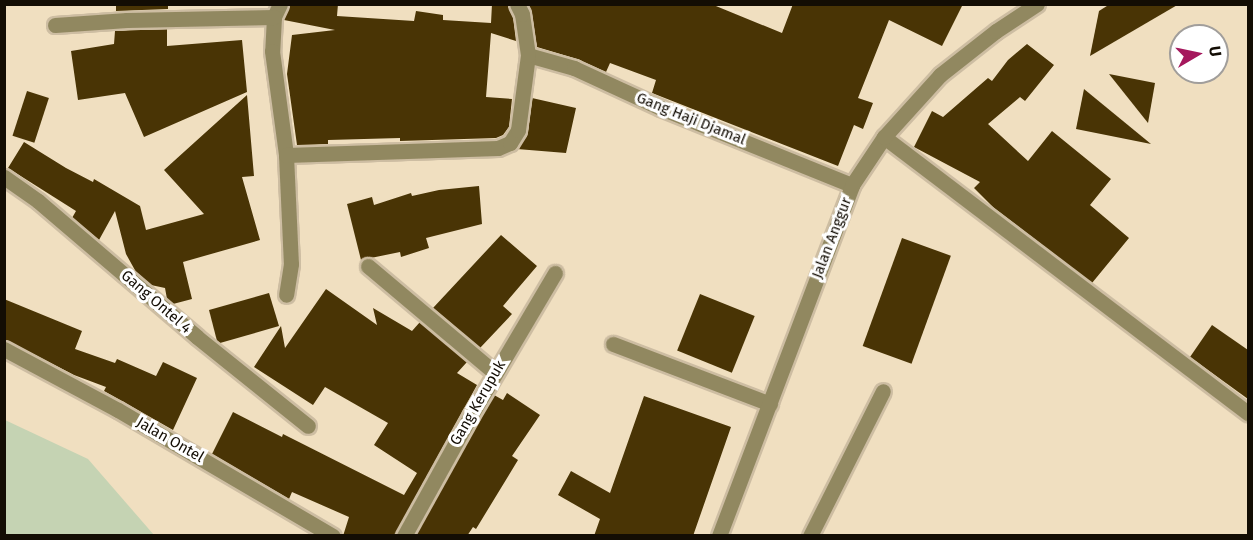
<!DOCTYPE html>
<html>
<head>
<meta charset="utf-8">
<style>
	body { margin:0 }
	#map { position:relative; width:1253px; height:540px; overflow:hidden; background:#f0dfc0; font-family:"Fira Sans",sans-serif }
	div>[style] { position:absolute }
	.green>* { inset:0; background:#c5d3b3 }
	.building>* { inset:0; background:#493405; transform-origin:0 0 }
	.roads { filter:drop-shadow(2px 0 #cdbda2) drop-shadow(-2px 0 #cdbda2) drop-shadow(0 2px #cdbda2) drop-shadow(0 -2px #cdbda2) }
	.minor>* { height:15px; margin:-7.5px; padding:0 7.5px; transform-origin:7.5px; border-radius:7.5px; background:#918860 }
	.tertiary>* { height:15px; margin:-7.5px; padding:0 7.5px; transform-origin:7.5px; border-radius:7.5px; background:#918860 }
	span { translate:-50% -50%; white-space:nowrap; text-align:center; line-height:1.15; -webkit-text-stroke:6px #fff; paint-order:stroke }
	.street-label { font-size:15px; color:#130d04 }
	.frame { position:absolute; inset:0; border:6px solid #130d04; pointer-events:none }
	.north { position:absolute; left:1169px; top:24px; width:60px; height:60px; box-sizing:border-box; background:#fff; border:2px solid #a19e9b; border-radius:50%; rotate:81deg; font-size:16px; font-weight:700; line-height:24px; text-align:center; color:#130d04 }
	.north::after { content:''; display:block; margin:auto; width:21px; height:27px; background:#a5185d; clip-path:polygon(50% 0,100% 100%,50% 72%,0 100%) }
</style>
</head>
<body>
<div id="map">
	<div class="green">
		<i style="clip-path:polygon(5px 420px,88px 459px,154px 535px,5px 535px)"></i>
	</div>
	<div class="building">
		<i style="clip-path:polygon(116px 4px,168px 4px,168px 9px,116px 11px)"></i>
		<i style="clip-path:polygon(290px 4px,338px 4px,337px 16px,414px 21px,416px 11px,443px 15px,443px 20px,491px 23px,492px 4px,507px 4px,513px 17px,516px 41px,491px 33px,486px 97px,512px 99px,509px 127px,503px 135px,496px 138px,400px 141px,400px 138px,328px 140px,328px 144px,297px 145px,287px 74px,292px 35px,335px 30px,284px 20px)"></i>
		<i style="clip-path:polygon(528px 4px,711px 4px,782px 33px,793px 4px,963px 4px,942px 46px,889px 20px,858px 98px,873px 103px,863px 129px,854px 125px,838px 166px,652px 93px,656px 80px,610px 63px,606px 72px,577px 59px,537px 47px)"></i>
		<i style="clip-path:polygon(1110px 4px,1179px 4px,1090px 56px,1099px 11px)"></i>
		<i style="clip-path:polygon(167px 29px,167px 46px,242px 40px,247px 92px,144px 137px,125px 93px,78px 100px,71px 51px,114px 44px,115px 31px)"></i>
		<i style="clip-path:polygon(1027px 44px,1054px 65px,1025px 101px,1020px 97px,988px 124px,1028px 161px,1052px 131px,1111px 179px,1090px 205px,1129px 238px,1092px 283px,994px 208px,974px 188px,980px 182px,914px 147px,932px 111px,943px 117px,988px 78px,992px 81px,1008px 60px)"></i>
		<i style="clip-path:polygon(1109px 74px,1155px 83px,1148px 123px)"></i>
		<i style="clip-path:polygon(1084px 89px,1151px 144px,1076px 129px)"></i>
		<i style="left:27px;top:91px;width:23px;height:47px;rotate:18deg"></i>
		<i style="clip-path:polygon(247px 95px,254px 176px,242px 177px,260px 240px,183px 262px,192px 299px,173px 304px,167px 299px,165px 288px,151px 285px,136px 272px,126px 254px,115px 211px,99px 240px,72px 218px,76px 211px,8px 168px,24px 142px,66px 168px,93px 182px,94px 179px,140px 206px,146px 230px,204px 214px,164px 170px)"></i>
		<i style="clip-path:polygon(532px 98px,576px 108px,566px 153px,517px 149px,528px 132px)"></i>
		<i style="clip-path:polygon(479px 186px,482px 224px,426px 238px,429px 248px,401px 257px,400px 252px,361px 260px,347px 204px,372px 197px,374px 205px,411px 193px,412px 196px,439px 190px)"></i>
		<i style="clip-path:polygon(501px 235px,537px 266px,503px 306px,512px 314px,480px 348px,433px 308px)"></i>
		<i style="left:902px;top:238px;width:52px;height:115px;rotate:20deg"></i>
		<i style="clip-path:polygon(326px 289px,377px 325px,373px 308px,412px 331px,420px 322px,467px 362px,457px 373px,477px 385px,394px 536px,343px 536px,349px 517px,292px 492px,289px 499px,212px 454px,233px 412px,282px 437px,283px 434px,404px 495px,417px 473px,374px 445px,388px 423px,325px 387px,313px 405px,254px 367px,281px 326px,285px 348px)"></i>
		<i style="clip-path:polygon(269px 293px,279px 326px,220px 343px,217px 341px,209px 310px)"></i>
		<i style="left:700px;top:294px;width:59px;height:61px;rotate:22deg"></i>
		<i style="clip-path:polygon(4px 299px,82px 331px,75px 349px,115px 363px,117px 359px,156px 376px,163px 362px,197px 378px,173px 430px,104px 391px,106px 387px,74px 375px,4px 339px)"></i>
		<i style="clip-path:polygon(1212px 325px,1248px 350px,1248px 399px,1190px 357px)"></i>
		<i style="clip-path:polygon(507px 393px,540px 415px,512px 456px,518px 460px,476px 529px,473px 527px,467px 536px,415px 536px,494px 395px,503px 400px)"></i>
		<i style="clip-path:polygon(644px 396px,731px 427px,693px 536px,594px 536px,600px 519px,558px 495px,571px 471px,610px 493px)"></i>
	</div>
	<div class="roads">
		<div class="minor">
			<i style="left:280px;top:4px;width:14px;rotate:115deg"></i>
			<i style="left:274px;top:17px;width:34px;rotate:93deg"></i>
			<i style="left:272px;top:51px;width:105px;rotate:82.3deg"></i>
			<i style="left:286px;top:155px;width:109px;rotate:87.4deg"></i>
			<i style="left:291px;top:264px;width:31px;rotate:99deg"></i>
			<i style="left:55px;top:25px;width:72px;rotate:-4deg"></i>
			<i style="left:127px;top:20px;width:147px;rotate:-1.2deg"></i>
			<i style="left:528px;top:55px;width:48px;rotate:15.8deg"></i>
			<i style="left:574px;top:68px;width:96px;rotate:24.7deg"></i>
			<i style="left:661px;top:108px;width:206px;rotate:22deg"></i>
			<i style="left:884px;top:137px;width:457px;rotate:37.2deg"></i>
			<i style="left:286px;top:155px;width:212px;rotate:-1.9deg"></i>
			<i style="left:498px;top:148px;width:13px;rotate:-23deg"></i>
			<i style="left:510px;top:143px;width:15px;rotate:-58deg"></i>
			<i style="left:518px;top:130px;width:76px;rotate:-82.4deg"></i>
			<i style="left:528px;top:55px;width:41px;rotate:-98.3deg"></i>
			<i style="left:522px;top:14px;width:11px;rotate:-117deg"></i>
			<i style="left:4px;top:177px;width:42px;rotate:35.2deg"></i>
			<i style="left:38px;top:201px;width:209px;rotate:40.5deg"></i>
			<i style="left:197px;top:337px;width:142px;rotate:38.7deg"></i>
			<i style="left:368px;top:266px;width:166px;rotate:40.1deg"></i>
			<i style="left:613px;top:344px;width:168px;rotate:20.9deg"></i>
			<i style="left:4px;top:349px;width:129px;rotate:28.2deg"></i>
			<i style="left:118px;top:410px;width:249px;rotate:30.4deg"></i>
			<i style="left:404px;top:536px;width:138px;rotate:-61deg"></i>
			<i style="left:471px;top:415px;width:165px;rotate:-59.4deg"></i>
			<i style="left:810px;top:536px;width:162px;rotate:-63.3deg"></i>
		</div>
		<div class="tertiary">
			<i style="left:719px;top:536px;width:375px;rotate:-69.2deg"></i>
			<i style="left:852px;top:185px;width:58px;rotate:-56.3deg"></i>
			<i style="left:884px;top:137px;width:84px;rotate:-47.9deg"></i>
			<i style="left:940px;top:75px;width:71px;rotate:-38.2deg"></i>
			<i style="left:996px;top:31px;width:49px;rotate:-33.4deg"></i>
		</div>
	</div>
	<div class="street-label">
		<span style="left:691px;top:119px;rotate:22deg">Gang Haji Djamal</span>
		<span style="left:832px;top:238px;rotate:-69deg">Jalan Anggur</span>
		<span style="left:156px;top:302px;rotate:41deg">Gang Ontel 4</span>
		<span style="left:478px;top:403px;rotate:-60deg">Gang Kerupuk</span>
		<span style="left:170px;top:440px;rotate:30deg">Jalan Ontel</span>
	</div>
	<div class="frame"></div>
	<div class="north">U</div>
</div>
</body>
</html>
